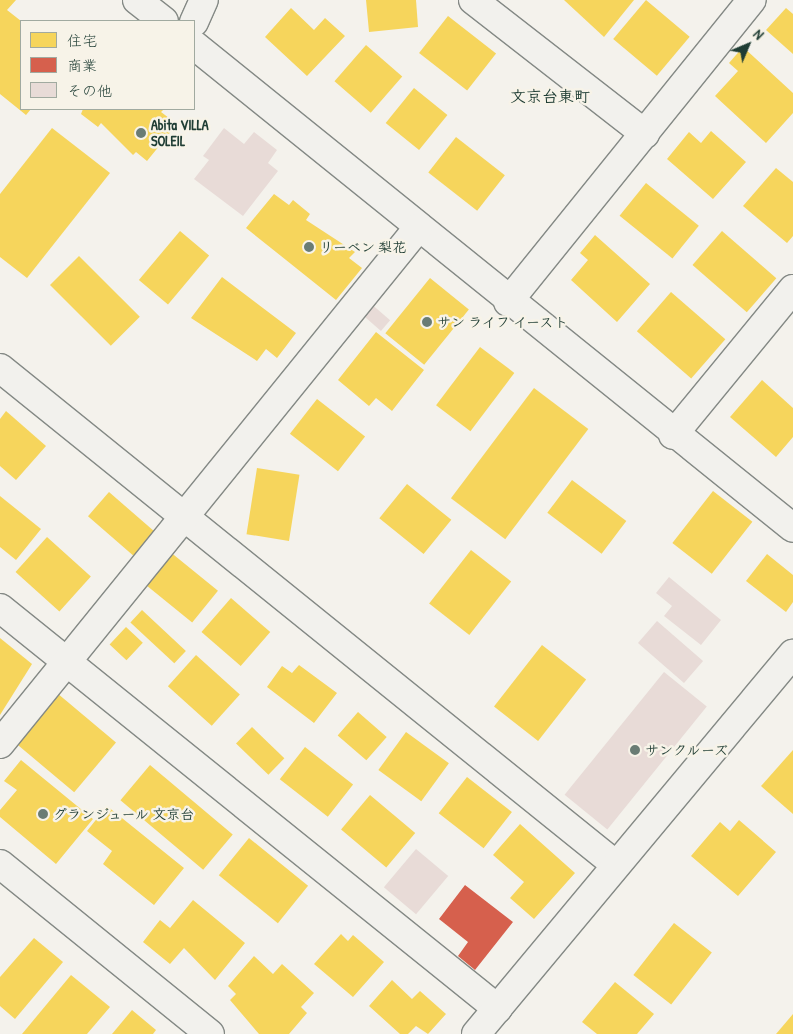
<!DOCTYPE html>
<html>
<head>
<meta charset="utf-8">
<style>
	body { margin:0 }
	#map { position:relative; width:793px; height:1034px; overflow:hidden; background:#f4f2ec; font-family:"Patrick Hand","Klee One",sans-serif }
	div>[style] { position:absolute }
	.homes>* { inset:0; background:#f6d55c; transform-origin:0 0 }
	.shops>* { inset:0; background:#d6604d }
	.building>* { inset:0; background:#e8dbd7; transform-origin:0 0 }
	.roads { filter:drop-shadow(1px 0 #848985) drop-shadow(-1px 0 #848985) drop-shadow(0 1px #848985) drop-shadow(0 -1px #848985) }
	.minor>* { height:28px; margin:-14px; padding:0 14px; transform-origin:14px; border-radius:14px; background:#f2f1ed }
	.dots>* { width:14px; height:14px; translate:-50% -50%; box-sizing:border-box; border:2px solid #f7f3e8; border-radius:50% }
	span { translate:-50% -50%; white-space:nowrap; text-align:center; line-height:1.15; -webkit-text-stroke:5px #f7f3e8; paint-order:stroke }
	.poi-label { font-size:14px; color:#1f3d34; font-weight:700 }
	.left { translate:0 -50%; text-align:left }
	.quarter-label { font-size:16px; color:#1f3d34; font-weight:700 }
	.legend { position:absolute; left:20px; top:20px; width:175px; height:90px; box-sizing:border-box; background:#f7f3e8; border:1px solid #a1aaa0; margin:0; padding:6px 9px; list-style:none; font-size:15px; color:#1f3d34 }
	.legend li { display:flex; align-items:center; gap:10px; height:25px }
	.legend b { width:25px; border:1px solid #a1aaa0 }
	.north { position:absolute; left:723px; top:20px; width:50px; height:50px; -webkit-text-stroke:4px #f7f3e8; paint-order:stroke; rotate:45deg; font-size:14px; font-weight:700; line-height:20px; text-align:center; color:#1f3d34 }
	.north::after { content:''; display:block; margin:auto; width:18px; height:22px; background:#1f3d34; clip-path:polygon(50% 0,100% 100%,50% 72%,0 100%) }
</style>
</head>
<body>
<div id="map">
	<div class="homes">
		<i style="clip-path:polygon(0 0,16px 0,7px 10px,21px 21px,21px 109px,31px 109px,26px 115px,0 94px)"></i>
		<i style="clip-path:polygon(366px 0,416px 0,418px 27px,369px 32px)"></i>
		<i style="clip-path:polygon(564px 0,634px 0,604px 37px)"></i>
		<i style="left:646px;top:0;width:57px;height:51px;rotate:40deg"></i>
		<i style="clip-path:polygon(291px 8px,314px 30px,325px 18px,345px 36px,307px 76px,265px 37px)"></i>
		<i style="clip-path:polygon(786px 8px,793px 14px,793px 54px,766px 30px)"></i>
		<i style="left:448px;top:16px;width:61px;height:47px;rotate:38deg"></i>
		<i style="left:366px;top:45px;width:48px;height:48px;rotate:41deg"></i>
		<i style="clip-path:polygon(743px 47px,793px 93px,793px 113px,766px 143px,715px 96px,738px 71px,729px 63px)"></i>
		<i style="left:414px;top:88px;width:43px;height:45px;rotate:39deg"></i>
		<i style="clip-path:polygon(83px 109px,164px 109px,161px 112px,177px 124px,147px 161px,136px 152px,133px 155px,101px 123px,98px 127px,81px 114px)"></i>
		<i style="clip-path:polygon(52px 128px,110px 173px,27px 278px,0 257px,0 194px)"></i>
		<i style="clip-path:polygon(711px 131px,746px 162px,713px 199px,667px 159px,689px 132px,701px 143px)"></i>
		<i style="left:456px;top:137px;width:62px;height:45px;rotate:38deg"></i>
		<i style="clip-path:polygon(776px 168px,793px 182px,793px 236px,787px 243px,743px 206px)"></i>
		<i style="left:646px;top:183px;width:68px;height:42px;rotate:39deg"></i>
		<i style="clip-path:polygon(274px 194px,289px 205px,293px 200px,310px 214px,306px 220px,355px 252px,349px 258px,362px 268px,336px 300px,246px 228px)"></i>
		<i style="left:180px;top:231px;width:38px;height:64px;rotate:40deg"></i>
		<i style="left:722px;top:231px;width:72px;height:45px;rotate:41deg"></i>
		<i style="clip-path:polygon(595px 235px,650px 284px,617px 322px,571px 280px,588px 260px,580px 253px)"></i>
		<i style="left:79px;top:256px;width:86px;height:41px;rotate:45deg"></i>
		<i style="clip-path:polygon(222px 277px,296px 333px,277px 358px,266px 349px,257px 361px,191px 318px)"></i>
		<i style="left:430px;top:278px;width:50px;height:71px;rotate:39deg"></i>
		<i style="left:671px;top:292px;width:72px;height:52px;rotate:41deg"></i>
		<i style="clip-path:polygon(376px 332px,424px 370px,392px 411px,376px 398px,369px 406px,338px 380px)"></i>
		<i style="left:480px;top:347px;width:43px;height:73px;rotate:37deg"></i>
		<i style="clip-path:polygon(762px 380px,793px 408px,793px 437px,776px 457px,730px 417px)"></i>
		<i style="left:534px;top:388px;width:68px;height:138px;rotate:37deg"></i>
		<i style="left:317px;top:399px;width:61px;height:44px;rotate:38deg"></i>
		<i style="clip-path:polygon(6px 411px,46px 446px,16px 480px,0 466px,0 419px)"></i>
		<i style="left:257px;top:468px;width:43px;height:67px;rotate:9deg"></i>
		<i style="left:572px;top:480px;width:68px;height:41px;rotate:37deg"></i>
		<i style="left:407px;top:484px;width:57px;height:44px;rotate:39deg"></i>
		<i style="left:713px;top:491px;width:50px;height:66px;rotate:38deg"></i>
		<i style="left:109px;top:492px;width:61px;height:32px;rotate:41deg"></i>
		<i style="clip-path:polygon(0 496px,41px 529px,16px 560px,0 547px)"></i>
		<i style="left:47px;top:537px;width:59px;height:47px;rotate:42deg"></i>
		<i style="left:471px;top:550px;width:51px;height:68px;rotate:38deg"></i>
		<i style="left:169px;top:551px;width:63px;height:41px;rotate:39deg"></i>
		<i style="clip-path:polygon(767px 554px,793px 575px,793px 602px,786px 612px,746px 581px)"></i>
		<i style="left:231px;top:598px;width:52px;height:45px;rotate:41deg"></i>
		<i style="left:142px;top:610px;width:60px;height:17px;rotate:43deg"></i>
		<i style="left:126px;top:627px;width:23px;height:24px;rotate:43deg"></i>
		<i style="clip-path:polygon(0 638px,32px 664px,0 715px)"></i>
		<i style="left:542px;top:645px;width:56px;height:78px;rotate:38deg"></i>
		<i style="left:196px;top:655px;width:59px;height:42px;rotate:42deg"></i>
		<i style="clip-path:polygon(299px 665px,337px 693px,314px 723px,267px 687px,282px 666px,292px 673px)"></i>
		<i style="left:57px;top:693px;width:77px;height:65px;rotate:40deg"></i>
		<i style="left:358px;top:712px;width:38px;height:31px;rotate:41deg"></i>
		<i style="left:252px;top:727px;width:45px;height:23px;rotate:44deg"></i>
		<i style="left:406px;top:732px;width:53px;height:47px;rotate:36deg"></i>
		<i style="left:305px;top:747px;width:61px;height:41px;rotate:38deg"></i>
		<i style="clip-path:polygon(793px 750px,793px 814px,761px 786px)"></i>
		<i style="clip-path:polygon(21px 760px,93px 819px,56px 864px,0 817px,0 810px,17px 790px,4px 781px)"></i>
		<i style="left:150px;top:765px;width:108px;height:46px;rotate:40deg"></i>
		<i style="left:467px;top:777px;width:57px;height:46px;rotate:38deg"></i>
		<i style="left:370px;top:795px;width:59px;height:45px;rotate:40deg"></i>
		<i style="clip-path:polygon(107px 806px,184px 868px,154px 905px,103px 864px,112px 851px,87px 831px)"></i>
		<i style="clip-path:polygon(739px 820px,776px 852px,738px 896px,691px 856px,720px 822px,730px 831px)"></i>
		<i style="clip-path:polygon(520px 824px,575px 873px,534px 919px,510px 898px,524px 882px,493px 855px)"></i>
		<i style="left:249px;top:838px;width:76px;height:48px;rotate:39deg"></i>
		<i style="clip-path:polygon(193px 900px,245px 943px,215px 980px,184px 948px,170px 964px,143px 942px,160px 920px,170px 928px)"></i>
		<i style="left:674px;top:923px;width:48px;height:66px;rotate:38deg"></i>
		<i style="clip-path:polygon(341px 934px,348px 941px,353px 935px,384px 962px,353px 997px,314px 964px)"></i>
		<i style="clip-path:polygon(34px 938px,63px 962px,15px 1019px,0 1006px,0 977px)"></i>
		<i style="clip-path:polygon(254px 956px,273px 974px,282px 964px,314px 993px,301px 1007px,307px 1013px,289px 1034px,259px 1034px,230px 1000px,236px 994px,228px 986px)"></i>
		<i style="clip-path:polygon(71px 975px,110px 1007px,87px 1034px,22px 1034px)"></i>
		<i style="clip-path:polygon(392px 980px,412px 999px,420px 991px,446px 1014px,428px 1034px,416px 1026px,408px 1034px,400px 1034px,369px 1006px)"></i>
		<i style="clip-path:polygon(615px 982px,654px 1014px,637px 1034px,597px 1034px,582px 1022px)"></i>
		<i style="clip-path:polygon(132px 1010px,156px 1030px,153px 1034px,112px 1034px)"></i>
		<i style="clip-path:polygon(793px 1014px,793px 1034px,776px 1034px)"></i>
	</div>
	<div class="shops">
		<i style="clip-path:polygon(465px 885px,513px 922px,475px 970px,458px 956px,468px 942px,439px 919px)"></i>
	</div>
	<div class="building">
		<i style="clip-path:polygon(224px 128px,244px 144px,254px 132px,277px 150px,268px 163px,278px 171px,243px 216px,194px 179px,209px 160px,203px 156px)"></i>
		<i style="left:369px;top:302px;width:28px;height:14px;rotate:41deg"></i>
		<i style="clip-path:polygon(669px 577px,721px 620px,701px 645px,664px 616px,672px 606px,656px 593px)"></i>
		<i style="left:657px;top:621px;width:61px;height:29px;rotate:41deg"></i>
		<i style="left:664px;top:672px;width:55px;height:158px;rotate:39deg"></i>
		<i style="left:416px;top:849px;width:42px;height:50px;rotate:40deg"></i>
	</div>
	<div class="roads">
		<div class="minor">
			<i style="left:137px;top:0;width:34px;rotate:38deg"></i>
			<i style="left:473px;top:0;width:218px;rotate:37.9deg"></i>
			<i style="left:194px;top:22px;width:24px;rotate:-66deg"></i>
			<i style="left:194px;top:45px;width:769px;rotate:38.88deg"></i>
			<i style="left:508px;top:302px;width:388px;rotate:-51.1deg"></i>
			<i style="left:0;top:368px;width:791px;rotate:38.9deg"></i>
			<i style="left:673px;top:435px;width:189px;rotate:-50.6deg"></i>
			<i style="left:0;top:608px;width:639px;rotate:38.84deg"></i>
			<i style="left:0;top:744px;width:664px;rotate:-50.99deg"></i>
			<i style="left:0;top:864px;width:270px;rotate:39deg"></i>
			<i style="left:476px;top:1034px;width:495px;rotate:-50.2deg"></i>
		</div>
	</div>
	<div class="dots">
		<i style="left:141px;top:133px;background:#6a7c74"></i>
		<i style="left:309px;top:247px;background:#6a7c74"></i>
		<i style="left:427px;top:322px;background:#6a7c74"></i>
		<i style="left:635px;top:750px;background:#6a7c74"></i>
		<i style="left:43px;top:814px;background:#6a7c74"></i>
	</div>
	<div class="poi-label">
		<span class="left" style="left:151px;top:133px">Abita VILLA<br>SOLEIL</span>
		<span class="left" style="left:319px;top:247px">リーベン 梨花</span>
		<span class="left" style="left:437px;top:322px">サン ライフ イースト</span>
		<span class="left" style="left:645px;top:750px">サンクルーズ</span>
		<span class="left" style="left:53px;top:814px">グランジュール 文京台</span>
	</div>
	<div class="quarter-label">
		<span style="left:550px;top:96px">文京台東町</span>
	</div>
	<ul class="legend">
	<li><b style="height:14px;background:#f6d55c"></b>住宅</li>
	<li><b style="height:14px;background:#d6604d"></b>商業</li>
	<li><b style="height:14px;background:#e8dbd7"></b>その他</li>
	</ul>
	<div class="north">N</div>
</div>
</body>
</html>
